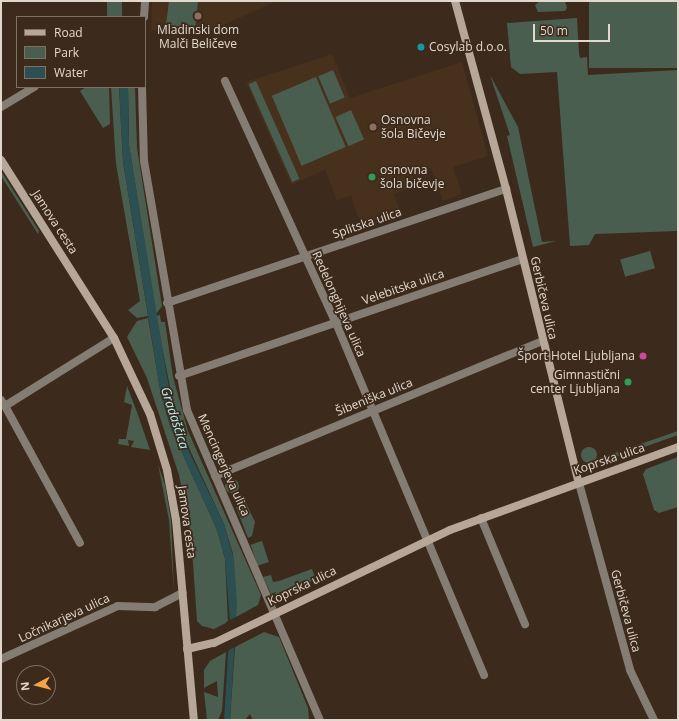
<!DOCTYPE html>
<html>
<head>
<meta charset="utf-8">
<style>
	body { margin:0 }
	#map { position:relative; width:679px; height:721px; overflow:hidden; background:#3c2b1c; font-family:"Open Sans",sans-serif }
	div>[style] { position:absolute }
	.built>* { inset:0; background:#47301c }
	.green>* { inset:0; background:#4a5e4f; transform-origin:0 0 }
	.round { border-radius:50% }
	.water>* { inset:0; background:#2c4f51 }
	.pier>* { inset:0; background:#3c2b1c }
	.street>* { height:8px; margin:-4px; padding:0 4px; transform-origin:4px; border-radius:4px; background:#857c73 }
	.secondary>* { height:8px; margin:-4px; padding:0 4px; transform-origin:4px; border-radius:4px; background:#b6a798 }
	.dots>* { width:11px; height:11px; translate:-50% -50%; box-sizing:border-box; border:2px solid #3c2b1c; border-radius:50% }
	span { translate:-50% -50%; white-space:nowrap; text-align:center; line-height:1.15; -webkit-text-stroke:3.5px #3c2b1c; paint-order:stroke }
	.poi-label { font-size:12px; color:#e3d8ce }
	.left { translate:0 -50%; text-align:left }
	.right { translate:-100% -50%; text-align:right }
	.street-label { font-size:12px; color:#e3d8ce }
	.water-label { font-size:13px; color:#acf3f8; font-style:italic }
	.frame { position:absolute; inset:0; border:2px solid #e3d8ce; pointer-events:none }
	.legend { position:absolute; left:16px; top:16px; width:130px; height:72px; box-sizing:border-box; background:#3c2b1c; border:1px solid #7f7063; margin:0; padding:5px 7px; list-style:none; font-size:12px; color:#e3d8ce }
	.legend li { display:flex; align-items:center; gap:8px; height:20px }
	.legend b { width:20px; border:1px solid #7f7063 }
	.north { position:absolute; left:16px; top:665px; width:40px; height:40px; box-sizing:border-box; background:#3c2b1c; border:1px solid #7f7063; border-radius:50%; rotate:263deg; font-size:11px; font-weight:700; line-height:16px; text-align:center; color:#e3d8ce }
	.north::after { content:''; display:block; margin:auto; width:14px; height:18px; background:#f6a248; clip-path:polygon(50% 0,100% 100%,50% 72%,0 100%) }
	.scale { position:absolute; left:533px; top:24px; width:77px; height:18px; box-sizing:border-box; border:2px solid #e3d8ce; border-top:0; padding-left:5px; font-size:12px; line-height:14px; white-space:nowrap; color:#e3d8ce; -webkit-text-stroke:3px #3c2b1c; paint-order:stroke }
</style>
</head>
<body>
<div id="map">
	<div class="built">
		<i style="clip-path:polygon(152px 1px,277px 1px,199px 36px,151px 30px)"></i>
		<i style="clip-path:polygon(332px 54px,350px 98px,462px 62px,488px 156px,453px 167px,462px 194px,443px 201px,431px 168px,412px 173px,417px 186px,394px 194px,401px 215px,362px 228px,351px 196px,337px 200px,325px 170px,291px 185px,246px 82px)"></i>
	</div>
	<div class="green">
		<i style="left:107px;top:1px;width:15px;height:16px"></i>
		<i style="clip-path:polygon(169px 1px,198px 1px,195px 29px,166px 25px)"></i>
		<i style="clip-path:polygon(540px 1px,565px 1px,567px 8px,565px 11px,538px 12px,535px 5px)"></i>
		<i style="left:589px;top:1px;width:89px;height:67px"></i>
		<i style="clip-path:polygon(577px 18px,579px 53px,580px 58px,587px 57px,588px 75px,678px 70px,678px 231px,595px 234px,589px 245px,570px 246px,557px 72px,520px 74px,511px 67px,507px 23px)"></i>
		<i style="left:333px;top:70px;width:30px;height:16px;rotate:67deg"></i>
		<i style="clip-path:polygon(490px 75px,518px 127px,542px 242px,556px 241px,533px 247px,507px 136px,510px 135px)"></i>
		<i style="left:316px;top:77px;width:76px;height:48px;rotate:67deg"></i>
		<i style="left:256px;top:81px;width:107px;height:8px;rotate:66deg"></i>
		<i style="clip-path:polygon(86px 87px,109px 87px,110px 124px,103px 128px,80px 91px)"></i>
		<i style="clip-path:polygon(111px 87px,119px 87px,123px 162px,148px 316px,137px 318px,128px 310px,140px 301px,116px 164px)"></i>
		<i style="clip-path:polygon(128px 87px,135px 87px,137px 148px,162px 306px,156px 314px,129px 145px)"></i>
		<i style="left:351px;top:110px;width:32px;height:17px;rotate:66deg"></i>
		<i style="clip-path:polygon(1px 171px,39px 231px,38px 234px,1px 176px)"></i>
		<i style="left:650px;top:251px;width:18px;height:31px;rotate:74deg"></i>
		<i style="clip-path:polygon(160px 315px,161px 322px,165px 322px,173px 377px,188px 431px,261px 595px,258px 605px,236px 617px,233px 554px,224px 524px,177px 422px,156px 316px)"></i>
		<i style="clip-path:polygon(148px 318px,161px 395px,170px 426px,217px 530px,225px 559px,228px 622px,214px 629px,202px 626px,197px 621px,191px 534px,179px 475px,147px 378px,127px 337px,137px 321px)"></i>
		<i style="clip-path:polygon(127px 386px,138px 415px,150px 450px,131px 447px,134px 441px,128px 440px,129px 446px,118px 444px,119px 439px,126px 439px,132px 405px,124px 402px)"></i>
		<i style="clip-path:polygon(678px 431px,678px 435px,605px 461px,603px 457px)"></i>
		<i class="round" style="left:581px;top:447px;width:16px;height:16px"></i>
		<i style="clip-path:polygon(678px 457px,678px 507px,659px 513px,654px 510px,643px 474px,646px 469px)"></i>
		<i style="clip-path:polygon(158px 464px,165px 485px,171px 520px,174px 593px,169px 520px)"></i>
		<i class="round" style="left:225px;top:479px;width:14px;height:14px"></i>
		<i style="clip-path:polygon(246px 503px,255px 522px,252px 536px,248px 538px,236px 507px)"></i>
		<i style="left:262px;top:541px;width:22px;height:12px;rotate:72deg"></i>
		<i style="clip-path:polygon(312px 569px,316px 579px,278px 596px,271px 594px,263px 577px,271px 575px,273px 582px,279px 581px)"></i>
		<i style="clip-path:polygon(264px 632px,279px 637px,308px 708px,309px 720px,253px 720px,250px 714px,245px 720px,230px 720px,235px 647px)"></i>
		<i style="clip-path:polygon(226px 652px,222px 711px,218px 720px,207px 720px,204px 692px,218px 697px,217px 681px,204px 688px,204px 670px,210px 661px)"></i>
	</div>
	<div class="water">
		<i style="clip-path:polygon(119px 87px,128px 87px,129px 145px,172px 406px,182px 437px,224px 524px,234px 560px,237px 602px,230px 720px,224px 720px,230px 622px,225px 559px,217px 530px,170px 426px,161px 395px,123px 162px)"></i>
	</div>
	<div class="pier">
		<i style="clip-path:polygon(238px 616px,237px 646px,225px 652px,226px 622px)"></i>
	</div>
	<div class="street">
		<i style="left:144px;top:17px;width:16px;rotate:-86deg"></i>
		<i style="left:225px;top:81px;width:266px;rotate:65.4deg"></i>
		<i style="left:336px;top:323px;width:382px;rotate:67.2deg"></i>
		<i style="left:142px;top:87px;width:74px;rotate:88.5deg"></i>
		<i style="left:144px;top:161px;width:253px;rotate:80.2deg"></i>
		<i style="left:187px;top:410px;width:337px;rotate:66.8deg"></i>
		<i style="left:1px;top:107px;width:39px;rotate:-31deg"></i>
		<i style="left:167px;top:303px;width:358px;rotate:-18.6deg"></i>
		<i style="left:179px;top:376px;width:362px;rotate:-18.8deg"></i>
		<i style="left:1px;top:400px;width:7px;rotate:56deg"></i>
		<i style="left:5px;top:406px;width:128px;rotate:-32deg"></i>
		<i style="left:5px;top:406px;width:156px;rotate:61.3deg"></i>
		<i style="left:215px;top:476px;width:354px;rotate:-22.4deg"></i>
		<i style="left:579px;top:483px;width:194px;rotate:74.7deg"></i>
		<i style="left:630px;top:670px;width:55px;rotate:64.4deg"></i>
		<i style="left:481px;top:518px;width:115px;rotate:67.5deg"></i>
		<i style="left:1px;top:659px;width:128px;rotate:-24.4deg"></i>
		<i style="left:118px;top:606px;width:37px;rotate:2deg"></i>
		<i style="left:155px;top:607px;width:31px;rotate:-27deg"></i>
	</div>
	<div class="secondary">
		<i style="left:455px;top:1px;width:195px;rotate:74.8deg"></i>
		<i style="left:506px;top:189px;width:303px;rotate:76.1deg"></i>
		<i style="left:1px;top:160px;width:211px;rotate:57.6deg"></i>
		<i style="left:114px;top:338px;width:84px;rotate:64.7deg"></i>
		<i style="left:150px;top:414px;width:59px;rotate:73.1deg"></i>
		<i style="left:167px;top:470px;width:51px;rotate:79.8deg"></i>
		<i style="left:176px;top:520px;width:201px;rotate:84.9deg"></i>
		<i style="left:187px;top:649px;width:28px;rotate:-13deg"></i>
		<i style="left:214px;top:643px;width:262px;rotate:-25.6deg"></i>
		<i style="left:450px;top:530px;width:243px;rotate:-20deg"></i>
	</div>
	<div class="dots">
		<i style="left:198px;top:16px;background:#8d6e63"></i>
		<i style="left:421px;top:47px;background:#0f9aa8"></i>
		<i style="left:373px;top:127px;background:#8d6e63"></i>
		<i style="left:372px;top:177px;background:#2e9e5b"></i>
		<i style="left:643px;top:356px;background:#d1479c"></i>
		<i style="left:628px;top:382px;background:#2e9e5b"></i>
	</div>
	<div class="poi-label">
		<span style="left:198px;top:37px">Mladinski dom<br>Malči Beličeve</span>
		<span class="left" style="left:429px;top:47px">Cosylab d.o.o.</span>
		<span class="left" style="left:381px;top:127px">Osnovna<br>šola Bičevje</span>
		<span class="left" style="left:380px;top:177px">osnovna<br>šola bičevje</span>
		<span class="right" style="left:635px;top:356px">Šport Hotel Ljubljana</span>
		<span class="right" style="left:620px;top:382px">Gimnastični<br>center Ljubljana</span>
	</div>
	<div class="street-label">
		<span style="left:55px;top:222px;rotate:57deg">Jamova cesta</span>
		<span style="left:367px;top:223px;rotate:-19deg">Splitska ulica</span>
		<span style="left:403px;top:287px;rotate:-19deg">Velebitska ulica</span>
		<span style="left:544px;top:298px;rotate:77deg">Gerbičeva ulica</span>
		<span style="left:339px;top:304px;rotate:66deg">Redelonghijeva ulica</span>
		<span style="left:374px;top:397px;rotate:-22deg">Šibeniška ulica</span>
		<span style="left:609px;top:459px;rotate:-19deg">Koprska ulica</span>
		<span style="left:224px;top:465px;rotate:66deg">Mencingerjeva ulica</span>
		<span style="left:187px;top:522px;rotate:82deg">Jamova cesta</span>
		<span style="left:302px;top:586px;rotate:-26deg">Koprska ulica</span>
		<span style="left:626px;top:611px;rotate:75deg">Gerbičeva ulica</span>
		<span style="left:64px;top:618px;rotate:-25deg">Ločnikarjeva ulica</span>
	</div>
	<div class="water-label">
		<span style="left:175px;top:418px;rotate:72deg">Gradaščica</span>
	</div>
	<div class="frame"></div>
	<ul class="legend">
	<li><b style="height:5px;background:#b6a798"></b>Road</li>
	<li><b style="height:11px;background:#4a5e4f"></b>Park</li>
	<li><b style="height:11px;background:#2c4f51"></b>Water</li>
	</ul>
	<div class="north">N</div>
	<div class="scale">50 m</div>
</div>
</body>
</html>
